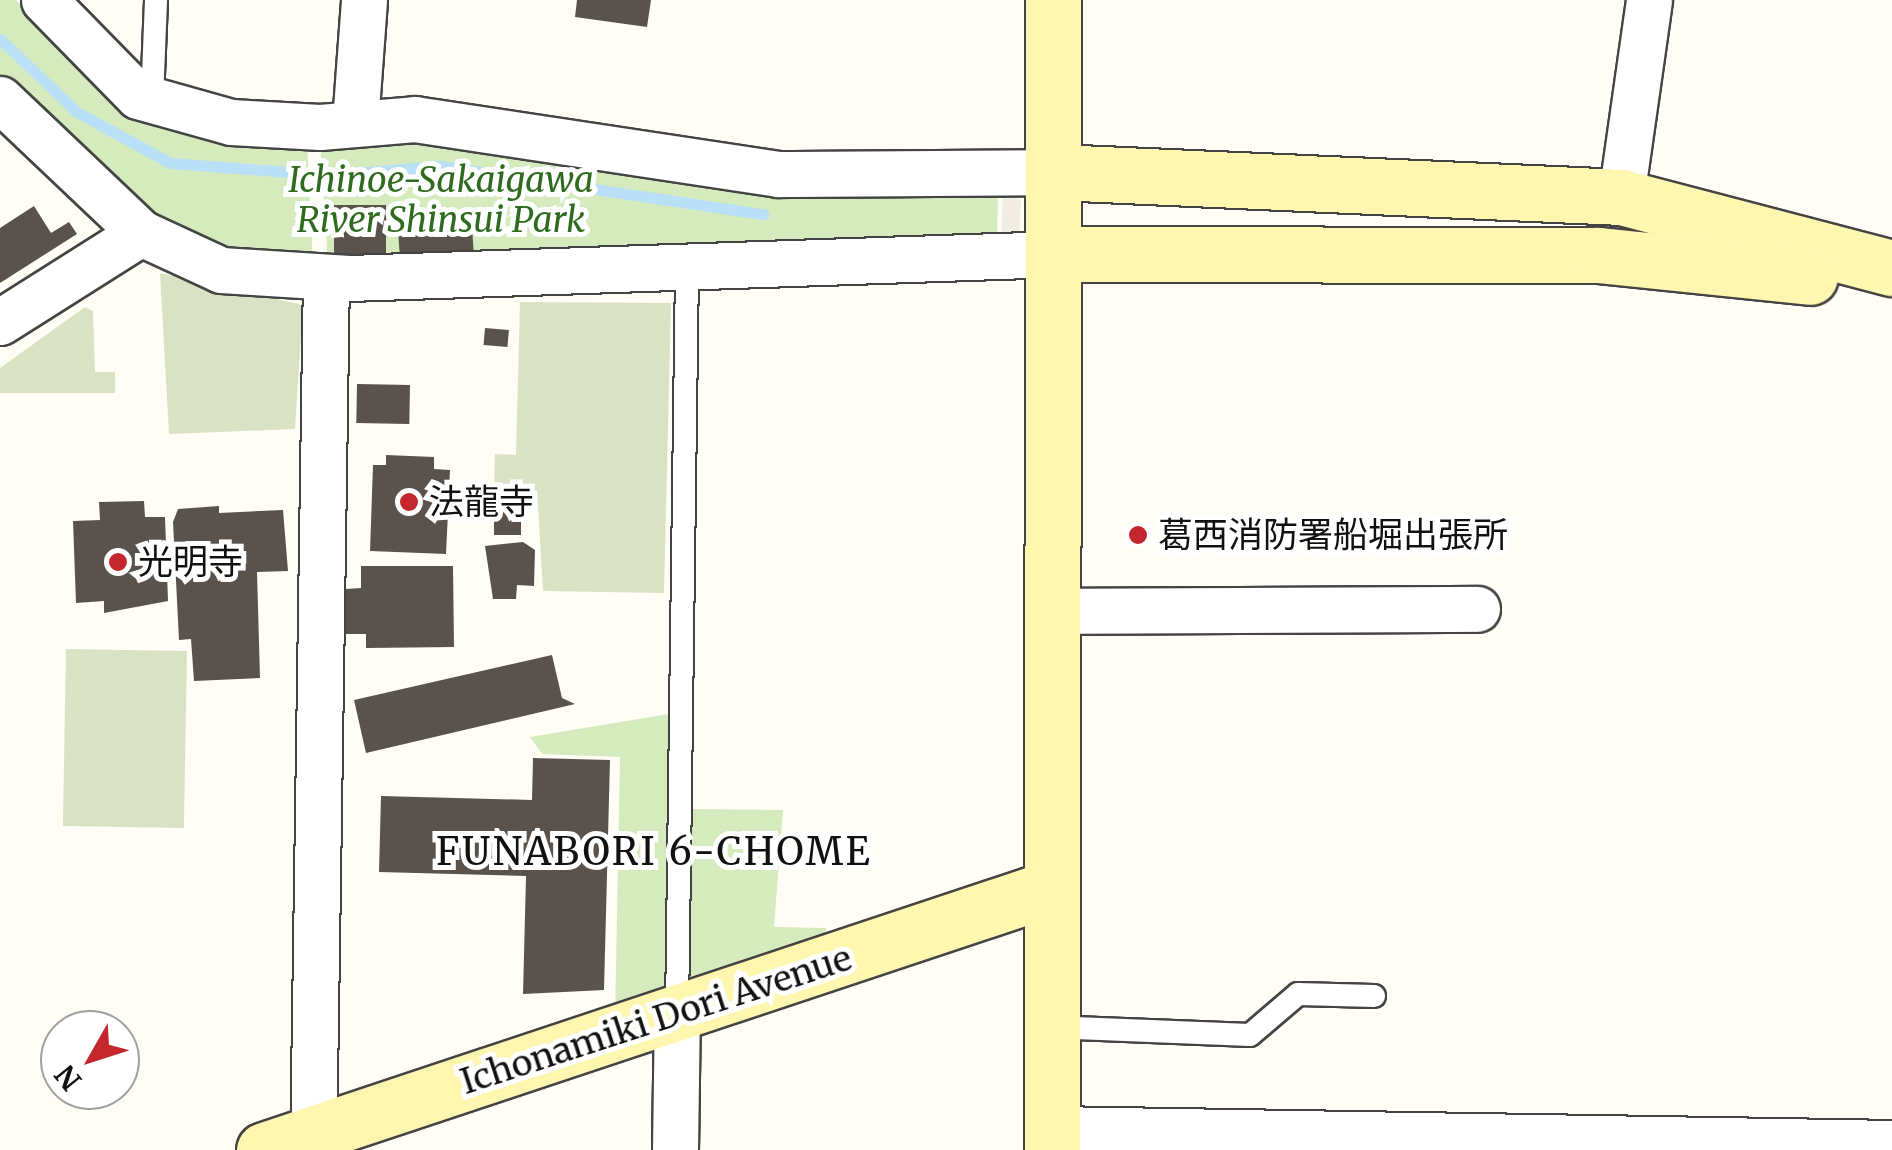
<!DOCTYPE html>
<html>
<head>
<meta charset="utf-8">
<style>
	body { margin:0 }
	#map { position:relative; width:1892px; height:1150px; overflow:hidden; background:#fffdf5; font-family:Merriweather,"Noto Sans JP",serif }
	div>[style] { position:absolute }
	.green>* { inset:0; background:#d5ebbd }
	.cemetery>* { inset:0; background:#d9e3c4; transform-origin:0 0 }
	.plaza>* { inset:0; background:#f1ede2 }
	.stream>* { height:11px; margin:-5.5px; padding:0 5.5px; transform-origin:5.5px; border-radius:5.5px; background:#b9e0f7 }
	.building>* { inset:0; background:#5a524d; transform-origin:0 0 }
	.roads { filter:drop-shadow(2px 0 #444) drop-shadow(-2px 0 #444) drop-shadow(0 2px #444) drop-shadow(0 -2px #444) }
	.lane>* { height:22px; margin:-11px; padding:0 11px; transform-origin:11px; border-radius:11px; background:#fff }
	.street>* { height:45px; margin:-22.5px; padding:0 22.5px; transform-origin:22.5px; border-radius:22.5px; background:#fff }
	.secondary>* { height:55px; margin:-27.5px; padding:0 27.5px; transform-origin:27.5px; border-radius:27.5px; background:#fff6b0 }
	.dots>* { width:28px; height:28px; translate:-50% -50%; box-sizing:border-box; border:5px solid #fff; border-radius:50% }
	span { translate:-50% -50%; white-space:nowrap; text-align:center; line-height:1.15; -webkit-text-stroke:10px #fff; paint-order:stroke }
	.park-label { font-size:35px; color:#2f6b1f; font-style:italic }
	.poi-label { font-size:35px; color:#111 }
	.left { translate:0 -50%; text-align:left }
	.street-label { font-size:35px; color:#111 }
	.neighbourhood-label { font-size:38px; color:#111; letter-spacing:2.5px }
	.north { position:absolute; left:40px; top:1010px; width:100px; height:100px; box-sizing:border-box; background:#fff; border:2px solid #a0a0a0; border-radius:50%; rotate:231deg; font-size:28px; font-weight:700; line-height:40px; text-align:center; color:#111 }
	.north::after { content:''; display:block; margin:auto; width:35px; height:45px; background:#c4262e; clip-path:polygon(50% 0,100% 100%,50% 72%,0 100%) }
</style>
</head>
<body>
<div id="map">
	<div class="green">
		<i style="clip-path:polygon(0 0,16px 0,113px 98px,163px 127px,307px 142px,313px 264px,232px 256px,157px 221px,0 80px)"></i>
		<i style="clip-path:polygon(442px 139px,818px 191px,998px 192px,997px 247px,328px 264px,320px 142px)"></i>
		<i style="clip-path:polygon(675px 713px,670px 1006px,615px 1020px,620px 757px,542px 754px,530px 737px)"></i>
		<i style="clip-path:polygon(690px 809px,783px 810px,774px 927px,826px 928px,824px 954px,706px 995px,684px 979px)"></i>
	</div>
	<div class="cemetery">
		<i style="clip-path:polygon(160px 273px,303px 305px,295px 429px,169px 434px)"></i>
		<i style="clip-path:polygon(520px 302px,671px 303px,664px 593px,543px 591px,537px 491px,494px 490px,495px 454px,516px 455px)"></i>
		<i style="clip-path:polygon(85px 307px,93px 311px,95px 372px,115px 372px,115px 393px,0 393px,0 368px)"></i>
		<i style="left:66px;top:649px;width:121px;height:177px;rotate:1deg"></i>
	</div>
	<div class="plaza">
		<i style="clip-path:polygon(1003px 193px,1021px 200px,1019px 240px,1001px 246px)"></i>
	</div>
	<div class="stream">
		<i style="left:0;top:39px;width:106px;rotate:43.5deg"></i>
		<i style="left:77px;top:112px;width:106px;rotate:28.7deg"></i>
		<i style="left:170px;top:163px;width:158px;rotate:4.3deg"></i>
		<i style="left:328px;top:175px;width:113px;rotate:-4.6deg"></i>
		<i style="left:441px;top:166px;width:326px;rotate:8.5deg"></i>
	</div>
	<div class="building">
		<i style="clip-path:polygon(577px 0,651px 0,647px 27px,575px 17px)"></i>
		<i style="left:334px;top:205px;width:52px;height:55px"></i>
		<i style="clip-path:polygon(34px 206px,51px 233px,69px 222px,77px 234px,0 283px,0 228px)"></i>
		<i style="left:471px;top:213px;width:40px;height:74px;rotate:86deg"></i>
		<i style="left:485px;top:328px;width:24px;height:17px;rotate:5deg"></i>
		<i style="left:357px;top:384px;width:53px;height:39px;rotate:1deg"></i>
		<i style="clip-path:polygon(386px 455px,434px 457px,434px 469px,450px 470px,446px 554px,370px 551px,373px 465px,386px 465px)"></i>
		<i style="left:494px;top:498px;width:27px;height:37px"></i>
		<i style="clip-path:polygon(144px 501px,145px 517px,165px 517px,168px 601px,104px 613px,104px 601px,76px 603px,73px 521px,100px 520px,99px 502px)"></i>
		<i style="clip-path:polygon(219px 506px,219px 513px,283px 510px,288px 571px,257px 572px,260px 678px,194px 681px,191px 639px,179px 640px,173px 522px,178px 509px)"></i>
		<i style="clip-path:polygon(523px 542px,535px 550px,534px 586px,517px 585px,516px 599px,493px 599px,485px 546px)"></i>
		<i style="clip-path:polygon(361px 566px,453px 566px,454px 647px,366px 648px,366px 634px,346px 634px,346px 589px,361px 588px)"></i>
		<i style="clip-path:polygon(552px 655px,562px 698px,575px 704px,366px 753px,354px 700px)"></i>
		<i style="clip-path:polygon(533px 758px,610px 760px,604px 990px,523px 994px,526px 876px,379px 872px,381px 796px,532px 800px)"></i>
	</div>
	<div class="roads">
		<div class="lane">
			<i style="left:152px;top:100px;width:100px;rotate:-87.7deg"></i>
			<i style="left:677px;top:1012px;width:741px;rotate:-89.23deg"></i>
			<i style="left:1050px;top:1027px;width:200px;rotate:2.3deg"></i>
			<i style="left:1250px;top:1035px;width:63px;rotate:-40.5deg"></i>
			<i style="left:1298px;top:994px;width:76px;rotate:1.5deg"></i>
		</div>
		<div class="street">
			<i style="left:44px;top:0;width:134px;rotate:45.6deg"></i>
			<i style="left:138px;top:96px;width:97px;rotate:15.6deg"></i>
			<i style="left:231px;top:122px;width:89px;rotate:3.2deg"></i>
			<i style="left:320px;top:127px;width:95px;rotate:-4.8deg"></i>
			<i style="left:415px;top:119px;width:367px;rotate:8.6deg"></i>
			<i style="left:778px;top:174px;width:278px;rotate:-0.4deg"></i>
			<i style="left:0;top:99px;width:195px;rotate:43.5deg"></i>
			<i style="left:141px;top:233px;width:88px;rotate:24.8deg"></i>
			<i style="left:221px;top:270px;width:128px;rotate:3.6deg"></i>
			<i style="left:349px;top:278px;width:709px;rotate:-1.94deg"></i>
			<i style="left:355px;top:123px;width:123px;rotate:-85.8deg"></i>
			<i style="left:1621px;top:197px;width:199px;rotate:-81.9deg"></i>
			<i style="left:0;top:322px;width:167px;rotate:-32.3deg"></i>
			<i style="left:1052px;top:611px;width:425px;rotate:-0.3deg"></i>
			<i style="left:1052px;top:1129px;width:840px;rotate:0.95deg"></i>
			<i style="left:313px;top:1150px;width:872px;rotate:-89.15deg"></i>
			<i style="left:675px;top:1150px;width:136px;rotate:-89.2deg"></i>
		</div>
		<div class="secondary">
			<i style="left:1056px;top:172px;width:566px;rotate:2.53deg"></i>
			<i style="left:1621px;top:197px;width:280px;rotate:14.7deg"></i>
			<i style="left:1058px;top:254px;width:540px;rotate:0.11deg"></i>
			<i style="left:1598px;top:255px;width:213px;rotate:5.9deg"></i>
			<i style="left:264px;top:1150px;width:826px;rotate:-18.41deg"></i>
			<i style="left:1052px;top:1150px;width:1150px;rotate:-89.95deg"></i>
		</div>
	</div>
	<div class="dots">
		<i style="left:409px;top:502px;background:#c4262e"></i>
		<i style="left:1138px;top:535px;background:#c4262e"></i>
		<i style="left:118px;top:562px;background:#c4262e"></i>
	</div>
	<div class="park-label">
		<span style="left:441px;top:200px">Ichinoe-Sakaigawa<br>River Shinsui Park</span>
	</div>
	<div class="poi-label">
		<span class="left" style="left:429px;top:502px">法龍寺</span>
		<span class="left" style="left:1158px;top:535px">葛西消防署船堀出張所</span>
		<span class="left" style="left:138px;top:562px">光明寺</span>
	</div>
	<div class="street-label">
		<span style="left:656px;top:1020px;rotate:-18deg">Ichonamiki Dori Avenue</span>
	</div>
	<div class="neighbourhood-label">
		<span style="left:654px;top:852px">FUNABORI 6-CHOME</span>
	</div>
	<div class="north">N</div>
</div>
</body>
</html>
